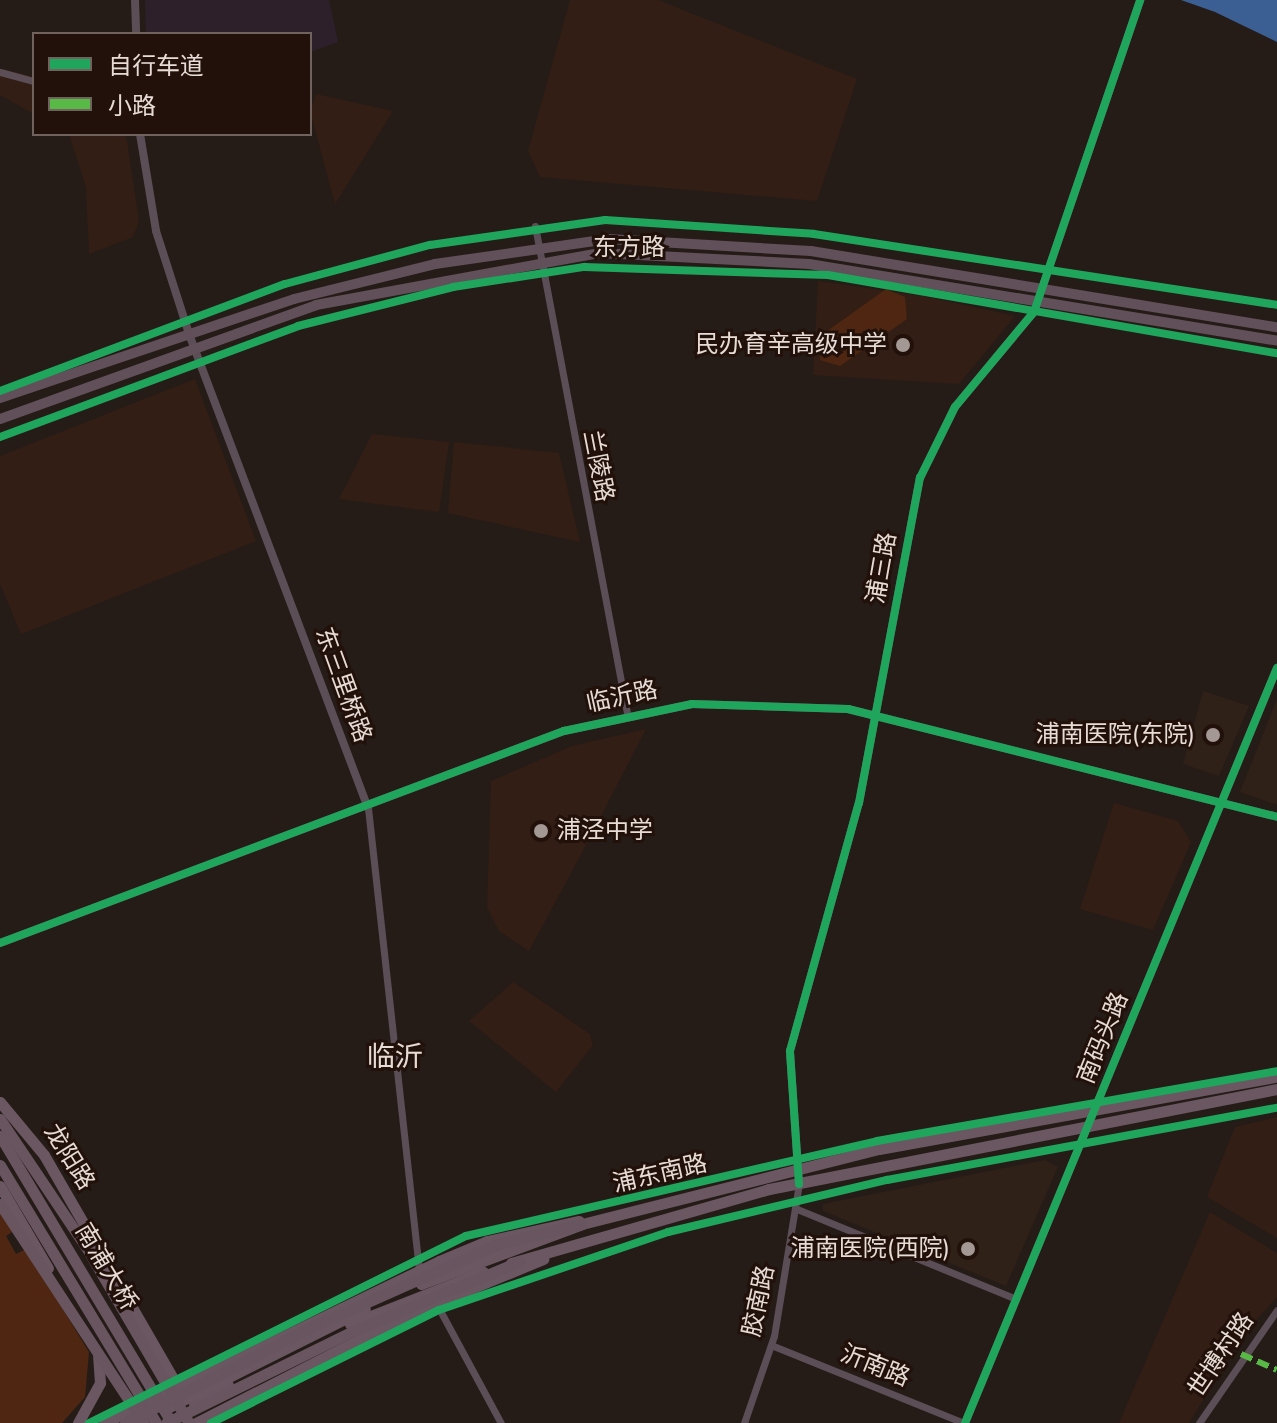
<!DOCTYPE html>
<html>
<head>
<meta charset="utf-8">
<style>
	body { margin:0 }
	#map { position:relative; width:1277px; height:1423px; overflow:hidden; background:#251c18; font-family:"Nunito Sans","Noto Sans SC",sans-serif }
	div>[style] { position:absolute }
	.built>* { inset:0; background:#321e14 }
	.industrial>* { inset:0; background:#2d202a }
	.medical>* { inset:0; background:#2f2117 }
	.green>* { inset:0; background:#4e2611 }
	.water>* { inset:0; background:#3b5f92 }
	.minor>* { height:7px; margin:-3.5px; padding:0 3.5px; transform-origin:3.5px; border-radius:3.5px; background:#5c4e56 }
	.tertiary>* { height:8px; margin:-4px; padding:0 4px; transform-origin:4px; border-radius:4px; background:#5c4e56 }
	.secondary>* { height:10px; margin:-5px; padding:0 5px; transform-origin:5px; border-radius:5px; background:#615059 }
	.primary>* { height:11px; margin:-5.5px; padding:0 5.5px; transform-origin:5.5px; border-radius:5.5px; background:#6a5762 }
	.trunk>* { height:11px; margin:-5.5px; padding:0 5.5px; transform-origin:5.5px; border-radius:5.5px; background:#685560 }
	.trunk-bridge>* { height:11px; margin:-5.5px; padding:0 5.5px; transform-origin:5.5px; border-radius:5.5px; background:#685560 }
	.quiet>* { height:6px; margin-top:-3px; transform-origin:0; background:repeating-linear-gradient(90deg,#58b947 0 12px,transparent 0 18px) }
	.cycleway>* { height:8px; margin:-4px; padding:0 4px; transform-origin:4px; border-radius:4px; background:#20a55d }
	.dots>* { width:22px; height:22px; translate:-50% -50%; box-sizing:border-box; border:4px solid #21110a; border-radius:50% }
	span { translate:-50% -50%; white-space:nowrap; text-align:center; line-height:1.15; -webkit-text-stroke:6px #21110a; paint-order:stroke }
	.street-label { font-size:24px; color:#e7dbd6 }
	.poi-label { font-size:24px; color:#e7dbd6 }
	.right { translate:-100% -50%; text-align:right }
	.left { translate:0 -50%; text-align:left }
	.quarter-label { font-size:28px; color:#e7dbd6 }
	.legend { position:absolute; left:32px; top:32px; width:280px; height:104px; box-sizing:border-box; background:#21110a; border:2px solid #70625c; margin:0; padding:10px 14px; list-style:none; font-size:24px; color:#e7dbd6 }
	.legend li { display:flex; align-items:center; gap:16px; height:40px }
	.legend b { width:40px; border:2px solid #70625c }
</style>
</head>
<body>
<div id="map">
	<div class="built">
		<i style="clip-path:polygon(570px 0,658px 0,857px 79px,817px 201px,540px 177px,528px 151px)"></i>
		<i style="clip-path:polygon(0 68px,34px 77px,34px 114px,0 95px)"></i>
		<i style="clip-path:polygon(316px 94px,393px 111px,335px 204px,310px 111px)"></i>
		<i style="clip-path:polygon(69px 134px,126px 134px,139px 222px,133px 237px,89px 254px,86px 187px)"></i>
		<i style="clip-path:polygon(818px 281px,923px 296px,1015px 316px,959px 384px,813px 375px)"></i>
		<i style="clip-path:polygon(195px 379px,256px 541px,21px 634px,0 584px,0 456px)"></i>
		<i style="clip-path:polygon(372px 434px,449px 442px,439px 512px,339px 499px)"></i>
		<i style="clip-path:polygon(454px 442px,559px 453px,580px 542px,448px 513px)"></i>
		<i style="clip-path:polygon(646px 729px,585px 847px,529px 951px,499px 931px,487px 907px,491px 781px,572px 746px)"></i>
		<i style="clip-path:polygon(1114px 803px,1178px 821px,1191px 842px,1153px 930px,1080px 909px)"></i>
		<i style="clip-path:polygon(513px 982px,590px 1034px,593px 1045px,556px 1092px,469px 1021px)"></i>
		<i style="clip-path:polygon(1277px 1117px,1277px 1238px,1207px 1197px,1235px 1127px)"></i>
		<i style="clip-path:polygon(1210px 1212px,1277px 1253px,1277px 1297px,1242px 1336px,1189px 1423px,1119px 1423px)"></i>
	</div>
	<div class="industrial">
		<i style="clip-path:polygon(145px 0,329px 0,338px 42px,310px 52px,310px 34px,146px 34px)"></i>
	</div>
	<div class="medical">
		<i style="clip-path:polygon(1203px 691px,1249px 706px,1219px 776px,1183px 764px)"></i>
		<i style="clip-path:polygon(1277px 699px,1277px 805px,1240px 792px)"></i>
		<i style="clip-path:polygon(1045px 1160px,1058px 1167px,1006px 1286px,823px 1211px,823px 1204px)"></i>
	</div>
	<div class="green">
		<i style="clip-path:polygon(886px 289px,905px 297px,907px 319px,840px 366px,820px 360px,823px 334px)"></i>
		<i style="clip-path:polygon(0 1208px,15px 1230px,6px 1236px,16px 1254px,26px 1249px,89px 1352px,85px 1397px,62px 1423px,0 1423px)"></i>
	</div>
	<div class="water">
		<i style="clip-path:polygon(1181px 0,1277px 0,1277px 42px,1215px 12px)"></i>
	</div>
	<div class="minor">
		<i style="left:0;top:72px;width:35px;rotate:15deg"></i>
		<i style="left:535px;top:226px;width:496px;rotate:79.3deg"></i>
		<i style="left:368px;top:808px;width:465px;rotate:83.7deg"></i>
		<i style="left:797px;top:1209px;width:237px;rotate:22.3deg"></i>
		<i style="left:436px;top:1303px;width:136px;rotate:61.6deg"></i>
		<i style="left:771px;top:1345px;width:208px;rotate:22deg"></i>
		<i style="left:744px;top:1423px;width:92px;rotate:-71deg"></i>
		<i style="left:774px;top:1336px;width:154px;rotate:-80.7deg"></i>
		<i style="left:1199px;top:1423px;width:137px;rotate:-55.4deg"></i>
	</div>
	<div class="tertiary">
		<i style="left:135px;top:0;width:34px;rotate:88deg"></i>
		<i style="left:140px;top:134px;width:98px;rotate:80.6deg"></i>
		<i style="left:156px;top:231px;width:108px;rotate:72.2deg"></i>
		<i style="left:189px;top:334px;width:507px;rotate:69.31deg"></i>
		<i style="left:0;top:943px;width:603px;rotate:-20.6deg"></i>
		<i style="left:564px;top:731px;width:131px;rotate:-11.9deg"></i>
		<i style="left:692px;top:704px;width:156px;rotate:1.8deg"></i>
		<i style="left:848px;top:709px;width:442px;rotate:14.1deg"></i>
		<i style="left:799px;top:1184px;width:133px;rotate:-93.9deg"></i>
		<i style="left:790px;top:1051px;width:257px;rotate:-74.5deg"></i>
		<i style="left:859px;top:803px;width:331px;rotate:-79.4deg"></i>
		<i style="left:920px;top:478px;width:79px;rotate:-63.8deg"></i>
		<i style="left:955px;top:407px;width:124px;rotate:-50.3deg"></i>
		<i style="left:1034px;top:312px;width:330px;rotate:-71.2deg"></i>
		<i style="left:965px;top:1423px;width:817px;rotate:-67.55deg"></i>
	</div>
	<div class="secondary">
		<i style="left:0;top:398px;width:310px;rotate:-18.6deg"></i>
		<i style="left:294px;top:299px;width:145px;rotate:-13.9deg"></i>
		<i style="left:435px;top:264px;width:175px;rotate:-8.2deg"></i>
		<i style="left:608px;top:239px;width:203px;rotate:3.4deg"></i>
		<i style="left:811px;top:251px;width:472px;rotate:9.3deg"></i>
		<i style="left:0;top:419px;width:336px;rotate:-19.8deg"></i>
		<i style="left:316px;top:305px;width:289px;rotate:-10.4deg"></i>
		<i style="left:600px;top:253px;width:209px;rotate:3deg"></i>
		<i style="left:809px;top:264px;width:474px;rotate:9.3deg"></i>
	</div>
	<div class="primary">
		<i style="left:0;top:1102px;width:69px;rotate:50.3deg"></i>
		<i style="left:44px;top:1155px;width:274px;rotate:60deg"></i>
		<i style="left:0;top:1186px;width:95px;rotate:59.7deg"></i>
		<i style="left:511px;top:1263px;width:268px;rotate:-16deg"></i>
		<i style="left:769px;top:1189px;width:518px;rotate:-11.14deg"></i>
		<i style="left:421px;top:1284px;width:172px;rotate:-20.4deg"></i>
		<i style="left:582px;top:1224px;width:306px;rotate:-14.2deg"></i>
		<i style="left:879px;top:1149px;width:404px;rotate:-10.3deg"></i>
		<i style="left:350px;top:1324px;width:143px;rotate:-21.4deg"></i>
		<i style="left:194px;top:1404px;width:39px;rotate:-29deg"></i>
		<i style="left:169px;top:1407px;width:219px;rotate:-26.6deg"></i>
		<i style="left:78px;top:1423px;width:46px;rotate:-61.2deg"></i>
		<i style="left:100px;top:1383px;width:27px;rotate:-94deg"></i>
		<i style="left:104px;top:1423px;width:372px;rotate:-25.8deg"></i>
		<i style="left:439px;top:1261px;width:52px;rotate:-22.6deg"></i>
		<i style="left:487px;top:1241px;width:94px;rotate:-12.3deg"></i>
		<i style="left:196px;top:1423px;width:233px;rotate:-27.1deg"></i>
		<i style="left:403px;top:1317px;width:152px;rotate:-22.5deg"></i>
	</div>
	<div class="trunk">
		<i style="left:0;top:1119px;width:154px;rotate:56.1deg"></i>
		<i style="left:316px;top:1325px;width:199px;rotate:-24deg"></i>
		<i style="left:498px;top:1244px;width:86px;rotate:-13.4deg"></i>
		<i style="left:166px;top:1423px;width:208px;rotate:-26.2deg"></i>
		<i style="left:353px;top:1331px;width:181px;rotate:-22.7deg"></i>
	</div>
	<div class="trunk-bridge">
		<i style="left:0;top:1136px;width:335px;rotate:59.1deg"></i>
		<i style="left:0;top:1165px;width:301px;rotate:58.8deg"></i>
		<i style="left:0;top:1204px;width:262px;rotate:56.7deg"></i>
		<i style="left:86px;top:1247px;width:204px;rotate:59.7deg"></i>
		<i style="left:125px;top:1423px;width:215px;rotate:-27.2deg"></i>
	</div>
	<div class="quiet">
		<i style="left:1241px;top:1354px;width:39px;rotate:24deg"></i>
	</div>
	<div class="cycleway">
		<i style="left:0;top:391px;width:304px;rotate:-20.6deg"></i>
		<i style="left:285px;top:284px;width:150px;rotate:-15.1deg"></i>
		<i style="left:430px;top:245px;width:177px;rotate:-8.1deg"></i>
		<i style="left:605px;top:220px;width:209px;rotate:3.8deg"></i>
		<i style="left:814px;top:234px;width:468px;rotate:8.7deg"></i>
		<i style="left:0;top:437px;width:318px;rotate:-20.4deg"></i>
		<i style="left:298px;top:326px;width:160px;rotate:-14.1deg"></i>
		<i style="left:453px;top:287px;width:133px;rotate:-8.7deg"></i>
		<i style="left:584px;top:267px;width:244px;rotate:1.9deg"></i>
		<i style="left:828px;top:275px;width:456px;rotate:9.9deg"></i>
		<i style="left:0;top:943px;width:603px;rotate:-20.6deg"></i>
		<i style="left:564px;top:731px;width:131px;rotate:-11.9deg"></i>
		<i style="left:692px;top:704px;width:156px;rotate:1.8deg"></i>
		<i style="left:848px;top:709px;width:442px;rotate:14.1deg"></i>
		<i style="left:799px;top:1184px;width:133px;rotate:-93.9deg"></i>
		<i style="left:790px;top:1051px;width:257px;rotate:-74.5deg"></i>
		<i style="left:859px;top:803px;width:331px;rotate:-79.4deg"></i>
		<i style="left:920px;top:478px;width:79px;rotate:-63.8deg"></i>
		<i style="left:955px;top:407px;width:124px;rotate:-50.3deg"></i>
		<i style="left:1034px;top:312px;width:330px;rotate:-71.2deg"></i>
		<i style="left:89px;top:1423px;width:421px;rotate:-26.4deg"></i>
		<i style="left:466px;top:1236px;width:422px;rotate:-13deg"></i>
		<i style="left:877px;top:1141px;width:406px;rotate:-9.9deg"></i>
		<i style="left:211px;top:1423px;width:254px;rotate:-26.4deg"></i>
		<i style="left:439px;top:1310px;width:242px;rotate:-18.8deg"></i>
		<i style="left:668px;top:1232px;width:225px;rotate:-13.4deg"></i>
		<i style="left:887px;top:1180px;width:397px;rotate:-10.5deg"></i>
		<i style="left:965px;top:1423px;width:817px;rotate:-67.55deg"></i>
	</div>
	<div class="dots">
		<i style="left:903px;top:345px;background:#a39894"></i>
		<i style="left:1213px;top:735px;background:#a39894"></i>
		<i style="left:541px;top:831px;background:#a39894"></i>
		<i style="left:968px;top:1249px;background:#a39894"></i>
	</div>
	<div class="street-label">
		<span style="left:629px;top:248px">东方路</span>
		<span style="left:598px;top:466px;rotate:79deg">兰陵路</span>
		<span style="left:882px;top:568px;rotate:-80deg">浦三路</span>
		<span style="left:343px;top:685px;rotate:70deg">东三里桥路</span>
		<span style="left:622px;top:697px;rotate:-12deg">临沂路</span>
		<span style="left:1103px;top:1038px;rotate:-68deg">南码头路</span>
		<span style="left:69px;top:1157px;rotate:58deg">龙阳路</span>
		<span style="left:660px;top:1174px;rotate:-13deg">浦东南路</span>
		<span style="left:106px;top:1267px;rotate:59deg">南浦大桥</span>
		<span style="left:759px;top:1301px;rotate:-78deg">胶南路</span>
		<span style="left:1221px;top:1355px;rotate:-56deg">世博村路</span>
		<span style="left:875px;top:1366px;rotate:22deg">沂南路</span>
	</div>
	<div class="poi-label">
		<span class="right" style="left:887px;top:345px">民办育辛高级中学</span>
		<span class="right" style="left:1195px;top:735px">浦南医院(东院)</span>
		<span class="left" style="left:557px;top:831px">浦泾中学</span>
		<span class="right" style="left:950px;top:1249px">浦南医院(西院)</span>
	</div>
	<div class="quarter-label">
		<span style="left:395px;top:1057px">临沂</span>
	</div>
	<ul class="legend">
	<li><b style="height:10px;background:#20a55d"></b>自行车道</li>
	<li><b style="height:10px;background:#58b947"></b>小路</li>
	</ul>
</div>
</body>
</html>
